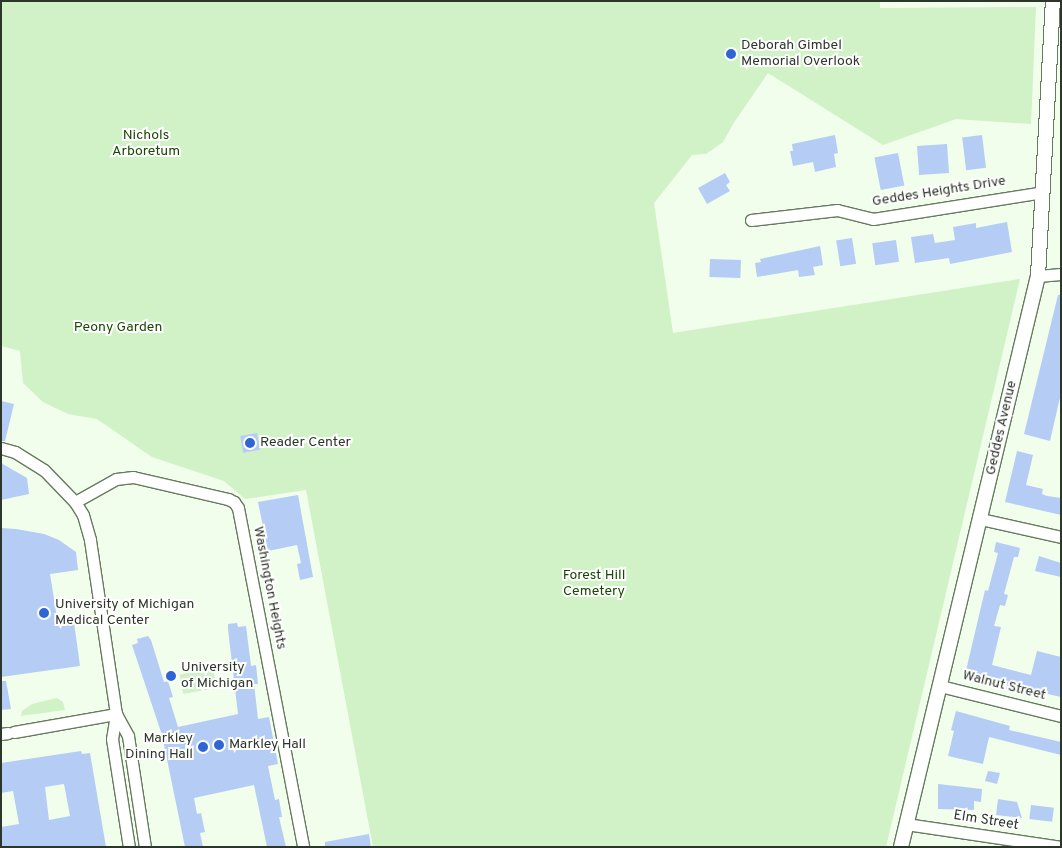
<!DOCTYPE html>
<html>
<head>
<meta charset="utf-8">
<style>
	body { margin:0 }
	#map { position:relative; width:1062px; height:848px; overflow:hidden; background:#f0feeb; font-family:Overpass,sans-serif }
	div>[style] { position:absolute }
	.green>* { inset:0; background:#d1f1c7; transform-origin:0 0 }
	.building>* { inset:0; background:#b5ccf5; transform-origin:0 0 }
	.roads { filter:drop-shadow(1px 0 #657a5f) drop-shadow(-1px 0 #657a5f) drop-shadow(0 1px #657a5f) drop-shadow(0 -1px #657a5f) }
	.minor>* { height:11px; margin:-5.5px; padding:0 5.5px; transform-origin:5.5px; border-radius:5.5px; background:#fff }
	.major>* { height:14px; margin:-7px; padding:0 7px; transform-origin:7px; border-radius:7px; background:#fff }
	.dots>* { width:14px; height:14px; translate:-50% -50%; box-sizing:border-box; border:2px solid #fff; border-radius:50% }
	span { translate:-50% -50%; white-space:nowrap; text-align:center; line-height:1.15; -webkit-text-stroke:4px #fff; paint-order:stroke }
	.poi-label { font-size:14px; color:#2d362a }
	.left { translate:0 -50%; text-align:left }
	.right { translate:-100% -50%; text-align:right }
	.park-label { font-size:14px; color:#1a4803 }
	.street-label { font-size:14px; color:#2d362a }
	.frame { position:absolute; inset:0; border:2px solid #2d362a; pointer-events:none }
</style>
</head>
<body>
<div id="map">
	<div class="green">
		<i style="clip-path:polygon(1px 1px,880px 1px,880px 8px,1036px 7px,1031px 124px,956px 119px,883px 145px,768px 73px,733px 124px,723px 142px,706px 154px,692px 155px,654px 203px,673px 333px,1020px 279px,886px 847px,373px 847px,306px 490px,245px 499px,224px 481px,152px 457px,97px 419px,68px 414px,43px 402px,23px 383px,20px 351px,1px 346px)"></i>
		<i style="left:213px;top:668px;width:20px;height:34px;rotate:79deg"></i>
		<i style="clip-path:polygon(57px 698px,63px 702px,65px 710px,21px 716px,22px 711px,32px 704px)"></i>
	</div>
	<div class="building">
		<i style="clip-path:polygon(835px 135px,838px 153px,834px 154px,836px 167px,815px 172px,813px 162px,793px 166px,790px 151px,793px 151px,792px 144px)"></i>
		<i style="left:982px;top:135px;width:33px;height:20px;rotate:83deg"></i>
		<i style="left:947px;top:144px;width:29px;height:30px;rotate:86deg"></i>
		<i style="left:898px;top:153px;width:33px;height:24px;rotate:79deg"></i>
		<i style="clip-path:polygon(725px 173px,730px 182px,726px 185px,730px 191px,707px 204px,698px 188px)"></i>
		<i style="clip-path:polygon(1007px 222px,1012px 252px,950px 264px,949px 258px,915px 263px,911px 237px,933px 234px,935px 243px,955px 240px,953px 227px,976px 223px,976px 228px)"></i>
		<i style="left:852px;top:238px;width:26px;height:16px;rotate:81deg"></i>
		<i style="left:896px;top:240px;width:22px;height:24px;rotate:82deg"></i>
		<i style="clip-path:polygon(820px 246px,823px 265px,813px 267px,815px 275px,799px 277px,798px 270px,757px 277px,755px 263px,761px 262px,760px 259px)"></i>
		<i style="left:710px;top:259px;width:31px;height:18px;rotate:2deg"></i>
		<i style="clip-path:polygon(1058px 295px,1061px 295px,1061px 393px,1050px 441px,1024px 434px)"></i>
		<i style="clip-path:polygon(1px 401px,14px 404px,5px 441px,1px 441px)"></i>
		<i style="left:257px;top:433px;width:17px;height:17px;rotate:80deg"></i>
		<i style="clip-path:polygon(1017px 451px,1033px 455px,1026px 485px,1043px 489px,1042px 494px,1047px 496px,1061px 498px,1061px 515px,1005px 502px)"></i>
		<i style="clip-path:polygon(1px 463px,27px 478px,29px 494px,1px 500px)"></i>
		<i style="clip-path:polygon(298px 495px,313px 577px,300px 580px,297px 564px,301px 563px,297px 545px,268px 551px,258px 502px)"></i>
		<i style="clip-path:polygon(1px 528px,16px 529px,44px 534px,59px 540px,76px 552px,78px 570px,50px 574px,58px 624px,74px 622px,80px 666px,1px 677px)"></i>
		<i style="clip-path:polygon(996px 542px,1020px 548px,1018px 557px,1014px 557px,1004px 594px,1008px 595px,1005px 606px,1000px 605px,994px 626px,1001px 627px,992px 665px,1031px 675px,1037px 651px,1061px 657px,1061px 697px,1022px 688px,1020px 692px,964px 679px,985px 590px,988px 591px,998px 553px,994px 552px)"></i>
		<i style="clip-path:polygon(1039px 556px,1061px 563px,1061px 577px,1035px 571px)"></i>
		<i style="clip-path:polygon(237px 623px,238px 627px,246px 626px,251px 666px,256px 665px,258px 684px,254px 684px,258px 719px,269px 717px,278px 764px,268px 766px,275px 800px,279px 799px,282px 817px,279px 817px,286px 847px,267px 847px,254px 785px,194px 798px,197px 814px,201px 813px,205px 832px,200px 833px,203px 847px,185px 847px,162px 735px,132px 645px,138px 643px,137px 639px,148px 636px,151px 640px,164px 682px,168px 681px,173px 697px,169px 698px,178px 727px,238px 714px,228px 629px,228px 624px)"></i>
		<i style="clip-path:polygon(1px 681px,6px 681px,11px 709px,1px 710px)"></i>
		<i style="clip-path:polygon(956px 711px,1010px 726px,1009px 730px,1061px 742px,1061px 755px,989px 737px,983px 764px,948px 756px,954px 731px,951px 730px)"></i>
		<i style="clip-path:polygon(evenodd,81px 751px,82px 754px,90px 753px,106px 847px,1px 847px,1px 827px,19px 824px,13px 791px,1px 793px,1px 763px,81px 751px,64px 784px,70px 816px,49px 820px,45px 787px,64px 784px)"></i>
		<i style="clip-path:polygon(988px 771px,1000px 773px,997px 784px,985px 781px)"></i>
		<i style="clip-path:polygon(938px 784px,982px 789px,981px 802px,974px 801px,974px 810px,938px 809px)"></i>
		<i style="clip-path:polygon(998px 799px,1017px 802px,1022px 818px,996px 815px)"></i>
		<i style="left:1031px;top:805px;width:23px;height:14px;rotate:7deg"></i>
		<i style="clip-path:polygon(369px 834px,371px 847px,325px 847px,325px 842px)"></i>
	</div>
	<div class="roads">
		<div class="minor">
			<i style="left:751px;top:220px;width:87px;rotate:-6.6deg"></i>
			<i style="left:837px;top:210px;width:37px;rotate:14deg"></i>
			<i style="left:873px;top:219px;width:172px;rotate:-9deg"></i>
			<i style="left:1038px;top:276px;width:23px;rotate:-5deg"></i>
			<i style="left:1px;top:448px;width:15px;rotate:16deg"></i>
			<i style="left:15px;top:452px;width:34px;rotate:32deg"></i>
			<i style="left:44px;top:470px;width:45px;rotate:45.9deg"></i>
			<i style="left:75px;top:502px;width:15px;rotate:58deg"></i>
			<i style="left:83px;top:515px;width:26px;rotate:74deg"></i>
			<i style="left:90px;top:540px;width:176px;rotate:81.5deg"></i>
			<i style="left:116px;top:714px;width:25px;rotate:99deg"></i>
			<i style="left:112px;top:739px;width:109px;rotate:81.1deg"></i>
			<i style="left:75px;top:502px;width:47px;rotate:-29.3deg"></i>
			<i style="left:116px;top:479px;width:17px;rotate:-7deg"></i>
			<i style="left:133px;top:477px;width:98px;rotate:13deg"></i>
			<i style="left:228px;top:499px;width:7px;rotate:27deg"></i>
			<i style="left:234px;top:502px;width:7px;rotate:56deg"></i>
			<i style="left:238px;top:508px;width:345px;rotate:79.1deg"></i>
			<i style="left:981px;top:519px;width:82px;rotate:12.7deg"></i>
			<i style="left:940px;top:686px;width:125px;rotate:13.9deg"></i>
			<i style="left:116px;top:714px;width:25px;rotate:61deg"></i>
			<i style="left:128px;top:736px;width:112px;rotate:81.3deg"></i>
			<i style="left:14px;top:732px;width:104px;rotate:-10deg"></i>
			<i style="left:1px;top:734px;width:7px;rotate:-8deg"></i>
			<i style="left:906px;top:824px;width:157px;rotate:8.4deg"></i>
		</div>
		<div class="major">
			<i style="left:901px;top:847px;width:587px;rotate:-76.51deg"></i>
			<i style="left:1038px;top:276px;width:275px;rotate:-86.9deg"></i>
		</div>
	</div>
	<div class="dots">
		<i style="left:731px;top:54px;background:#2f65d4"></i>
		<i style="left:250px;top:443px;background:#2f65d4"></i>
		<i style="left:44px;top:613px;background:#2f65d4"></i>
		<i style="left:171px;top:676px;background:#2f65d4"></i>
		<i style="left:219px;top:745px;background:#2f65d4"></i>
		<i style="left:203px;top:747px;background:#2f65d4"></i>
	</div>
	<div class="poi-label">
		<span class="left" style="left:741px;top:54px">Deborah Gimbel<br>Memorial Overlook</span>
		<span class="left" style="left:260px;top:443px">Reader Center</span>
		<span class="left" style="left:55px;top:613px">University of Michigan<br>Medical Center</span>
		<span class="left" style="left:181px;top:676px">University<br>of Michigan</span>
		<span class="right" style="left:193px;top:747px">Markley<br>Dining Hall</span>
		<span class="left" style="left:229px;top:745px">Markley Hall</span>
	</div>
	<div class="park-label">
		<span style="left:146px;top:144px">Nichols<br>Arboretum</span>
		<span style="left:118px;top:328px">Peony Garden</span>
		<span style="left:594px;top:584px">Forest Hill<br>Cemetery</span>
	</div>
	<div class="street-label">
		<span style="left:939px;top:192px;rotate:-9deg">Geddes Heights Drive</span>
		<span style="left:1002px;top:428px;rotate:-77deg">Geddes Avenue</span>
		<span style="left:269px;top:588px;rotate:79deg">Washington Heights</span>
		<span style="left:1004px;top:686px;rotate:14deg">Walnut Street</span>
		<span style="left:986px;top:821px;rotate:9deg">Elm Street</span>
	</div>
	<div class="frame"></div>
</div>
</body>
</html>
